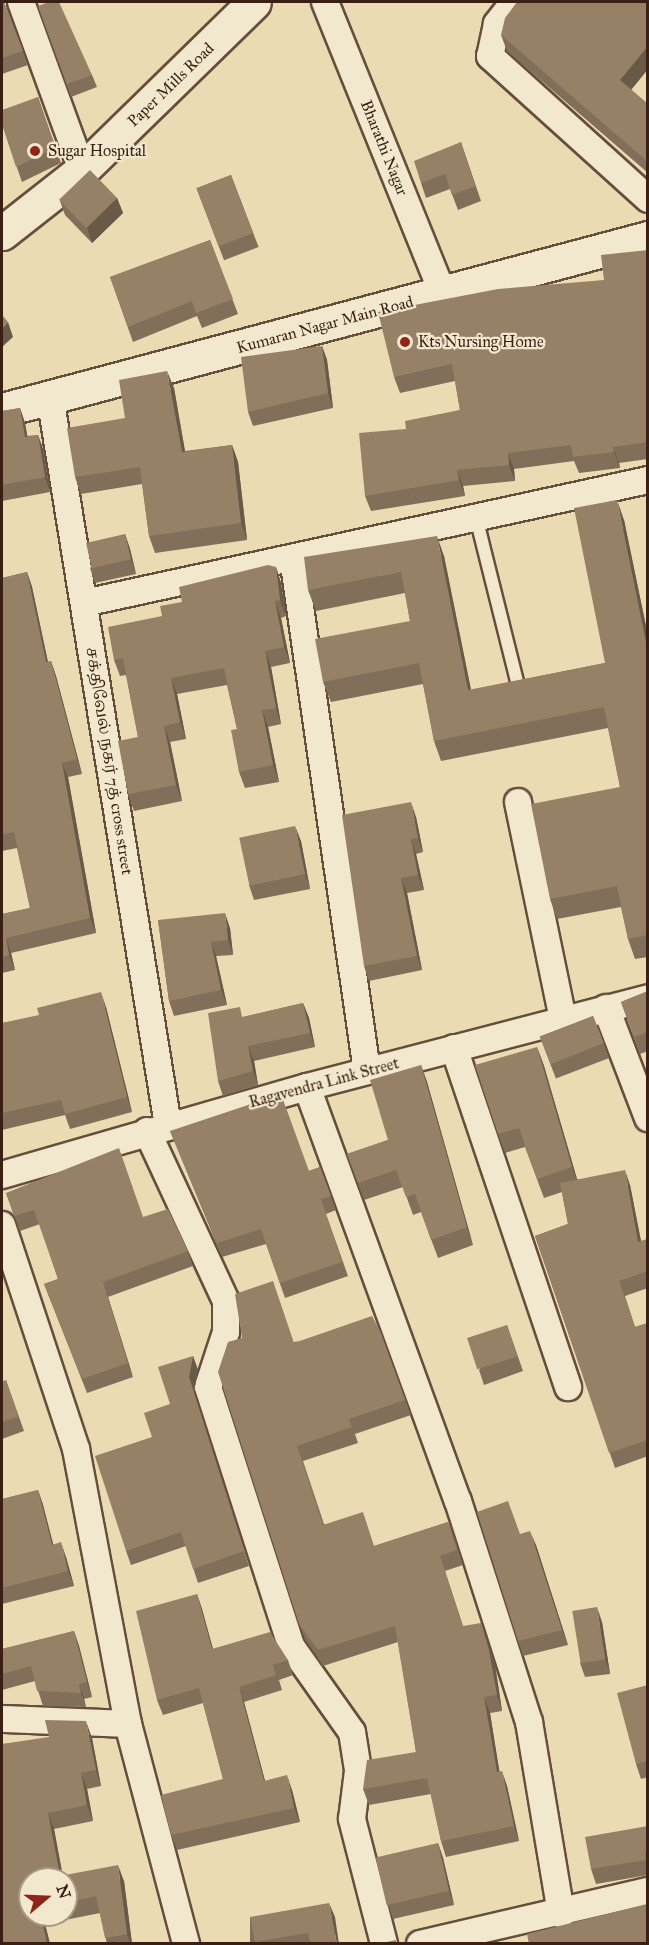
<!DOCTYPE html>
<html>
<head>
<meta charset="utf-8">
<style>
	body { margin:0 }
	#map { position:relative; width:649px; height:1945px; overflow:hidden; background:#eadbb3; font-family:"IM FELL Great Primer","Noto Serif Tamil",serif }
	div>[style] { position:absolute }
	.roads { filter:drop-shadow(2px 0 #674e3c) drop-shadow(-2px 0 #674e3c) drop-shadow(0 2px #674e3c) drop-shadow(0 -2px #674e3c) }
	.service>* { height:12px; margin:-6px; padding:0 6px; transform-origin:6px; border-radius:6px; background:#f1e8ce }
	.minor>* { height:26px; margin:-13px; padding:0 13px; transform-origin:13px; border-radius:13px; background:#f1e8ce }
	.secondary>* { height:33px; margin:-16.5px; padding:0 16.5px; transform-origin:16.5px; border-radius:16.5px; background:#f1e8ce }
	.wall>* { inset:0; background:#816f59; transform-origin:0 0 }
	.shaded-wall>* { inset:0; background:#695a48 }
	.building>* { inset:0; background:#968167; transform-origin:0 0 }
	.dots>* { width:16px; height:16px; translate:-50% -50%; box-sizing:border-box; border:3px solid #f1e8ce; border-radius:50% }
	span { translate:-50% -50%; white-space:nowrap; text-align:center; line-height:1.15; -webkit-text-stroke:4.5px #f1e8ce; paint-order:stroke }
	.street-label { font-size:16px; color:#3b1f15 }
	.poi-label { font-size:16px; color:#3b1f15 }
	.left { translate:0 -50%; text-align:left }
	.frame { position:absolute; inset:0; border:3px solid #3b1f15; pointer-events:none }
	.north { position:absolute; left:18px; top:1867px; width:60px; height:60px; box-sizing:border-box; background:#f1e8ce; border:2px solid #a89884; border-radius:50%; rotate:71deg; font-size:16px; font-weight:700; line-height:24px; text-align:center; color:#3b1f15 }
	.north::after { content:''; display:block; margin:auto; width:21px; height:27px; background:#8f2418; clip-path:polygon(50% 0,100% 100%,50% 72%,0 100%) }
</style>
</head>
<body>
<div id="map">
	<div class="roads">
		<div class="service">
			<i style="left:476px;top:517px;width:182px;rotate:76deg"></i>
		</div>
		<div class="minor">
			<i style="left:21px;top:2px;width:179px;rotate:70deg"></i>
			<i style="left:325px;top:2px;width:315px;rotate:68deg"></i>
			<i style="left:514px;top:2px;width:28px;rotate:128deg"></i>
			<i style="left:497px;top:24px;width:33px;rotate:102deg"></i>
			<i style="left:490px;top:56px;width:213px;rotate:42.1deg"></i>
			<i style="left:50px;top:396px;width:738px;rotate:80.81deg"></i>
			<i style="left:293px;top:558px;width:518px;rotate:81.79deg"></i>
			<i style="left:84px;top:603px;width:577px;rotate:-12.3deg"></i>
			<i style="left:518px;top:802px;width:223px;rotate:78.3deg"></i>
			<i style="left:606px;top:1008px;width:118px;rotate:69.1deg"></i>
			<i style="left:454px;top:1048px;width:358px;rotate:71.4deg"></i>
			<i style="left:307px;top:1087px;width:441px;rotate:70deg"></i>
			<i style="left:458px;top:1501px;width:232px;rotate:72.2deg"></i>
			<i style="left:529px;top:1722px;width:195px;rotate:80.5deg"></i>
			<i style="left:147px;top:1131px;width:187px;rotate:65.1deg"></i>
			<i style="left:226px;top:1301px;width:31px;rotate:90deg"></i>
			<i style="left:226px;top:1332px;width:58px;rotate:108.1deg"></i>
			<i style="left:208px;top:1387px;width:272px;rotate:72.2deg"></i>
			<i style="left:291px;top:1646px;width:105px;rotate:54.7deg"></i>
			<i style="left:352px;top:1732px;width:39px;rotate:81deg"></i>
			<i style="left:358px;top:1771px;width:48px;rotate:97.1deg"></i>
			<i style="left:352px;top:1819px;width:129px;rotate:75.6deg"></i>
			<i style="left:2px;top:1175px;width:317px;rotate:-16.1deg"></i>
			<i style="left:307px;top:1087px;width:352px;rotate:-14.6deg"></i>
			<i style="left:2px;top:1225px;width:236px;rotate:71.7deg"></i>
			<i style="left:76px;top:1449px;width:280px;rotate:79.3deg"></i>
			<i style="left:128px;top:1724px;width:228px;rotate:75.2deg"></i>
			<i style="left:2px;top:1719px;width:126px;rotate:2.3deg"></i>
			<i style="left:420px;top:1944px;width:234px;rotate:-13.1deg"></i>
		</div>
		<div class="secondary">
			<i style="left:2px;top:233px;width:102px;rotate:-38.2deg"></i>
			<i style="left:82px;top:170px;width:240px;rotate:-44.3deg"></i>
			<i style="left:2px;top:410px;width:669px;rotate:-14.91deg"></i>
		</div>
	</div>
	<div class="wall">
		<i style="clip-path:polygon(2px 2px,4px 2px,28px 65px,2px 74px)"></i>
		<i style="clip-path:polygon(648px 2px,648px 69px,631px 90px,648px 104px,648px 173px,507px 51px,501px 35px)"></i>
		<i style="clip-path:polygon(38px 6px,92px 75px,97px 87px,71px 97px)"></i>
		<i style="clip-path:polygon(38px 97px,61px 163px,22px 182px,2px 124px)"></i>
		<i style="clip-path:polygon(461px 142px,481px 201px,458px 210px,450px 189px,426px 198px,421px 183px)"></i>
		<i style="left:231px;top:175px;width:77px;height:37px;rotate:69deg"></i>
		<i style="clip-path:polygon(117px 198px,123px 213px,92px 243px,65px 215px,60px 201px)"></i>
		<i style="clip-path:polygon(210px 240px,238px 314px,202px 328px,197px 316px,133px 342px,110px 277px)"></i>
		<i style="clip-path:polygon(648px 250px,648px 459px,619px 463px,620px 468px,579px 473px,574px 461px,514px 469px,515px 481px,463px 486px,465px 496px,371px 511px,365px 496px,406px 429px,460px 410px,455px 381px,400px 393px,394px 377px,604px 280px)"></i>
		<i style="clip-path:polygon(322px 346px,327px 360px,333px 408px,253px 426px,248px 412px)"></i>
		<i style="clip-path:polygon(174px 388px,185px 451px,232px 445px,238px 462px,247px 540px,155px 553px,149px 536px,142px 484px,81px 494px,75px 477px,125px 418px)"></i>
		<i style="clip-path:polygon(20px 408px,25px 423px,27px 436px,38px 435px,43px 449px,50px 492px,2px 501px,2px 411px)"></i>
		<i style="clip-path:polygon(624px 520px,648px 636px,648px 957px,635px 959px,628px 939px,621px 907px,557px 919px,550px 899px,620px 787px,608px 728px,441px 761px,434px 741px,423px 684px,331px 702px,323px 682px,410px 621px,405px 593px,316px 611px,308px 590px,444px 556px,471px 690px,605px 663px)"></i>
		<i style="clip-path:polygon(125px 534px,130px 549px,136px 574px,95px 583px,90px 568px)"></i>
		<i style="clip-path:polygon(276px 567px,281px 583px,286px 616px,281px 618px,290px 663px,271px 667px,281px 724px,268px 727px,279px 782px,245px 788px,239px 772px,237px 729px,227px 685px,177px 694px,186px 739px,170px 742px,182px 801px,134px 811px,128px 794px,138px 737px,126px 675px,120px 676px,114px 660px,162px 616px,182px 602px)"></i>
		<i style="clip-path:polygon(27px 572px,32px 587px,48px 662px,51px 661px,56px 676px,82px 774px,68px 777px,96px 933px,11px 953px,15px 970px,2px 973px,2px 914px,30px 908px,17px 848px,2px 851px,2px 578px)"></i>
		<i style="clip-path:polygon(416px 817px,423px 852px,416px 854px,424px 890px,407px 893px,422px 970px,369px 981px,364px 966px)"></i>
		<i style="clip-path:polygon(301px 841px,310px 889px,254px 900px,249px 885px)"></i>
		<i style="clip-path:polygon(158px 920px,230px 928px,233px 955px,216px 956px,227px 1005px,174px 1016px,169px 1001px)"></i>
		<i style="clip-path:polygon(648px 991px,648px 1051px,640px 1054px,621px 1002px)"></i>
		<i style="clip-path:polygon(303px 1003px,309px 1018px,315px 1047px,254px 1061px,258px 1085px,223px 1096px,218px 1081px,244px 1017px)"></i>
		<i style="clip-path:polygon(106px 1007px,132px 1112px,70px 1129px,65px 1115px,2px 1130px,2px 1023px)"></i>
		<i style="left:593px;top:1016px;width:45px;height:57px;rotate:69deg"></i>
		<i style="clip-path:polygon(537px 1047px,544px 1066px,577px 1179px,630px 1185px,641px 1241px,648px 1239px,648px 1288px,625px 1296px,635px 1327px,648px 1323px,648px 1456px,615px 1468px,535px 1236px,568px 1224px,562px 1192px,544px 1198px,525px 1147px,505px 1153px,498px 1134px)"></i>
		<i style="clip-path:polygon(421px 1065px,427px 1082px,473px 1245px,438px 1258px,421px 1212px,413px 1215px,403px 1187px,364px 1200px,347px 1154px,388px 1140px)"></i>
		<i style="clip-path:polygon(170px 1131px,309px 1171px,320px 1167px,336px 1210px,326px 1214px,348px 1276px,285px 1298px,266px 1244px,222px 1257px)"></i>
		<i style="clip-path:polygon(6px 1193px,143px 1217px,188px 1251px,193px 1266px,108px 1297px,133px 1377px,87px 1393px,44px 1284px,58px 1279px,40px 1224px,20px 1231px)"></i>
		<i style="clip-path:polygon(507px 1325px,523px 1371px,484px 1385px,479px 1370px)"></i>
		<i style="clip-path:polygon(380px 1331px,411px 1415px,355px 1434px,358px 1443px,303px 1461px,324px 1524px,374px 1546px,448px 1522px,454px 1537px,463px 1565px,445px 1571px,463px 1626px,486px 1638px,495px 1665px,502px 1711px,490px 1713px,499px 1771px,507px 1786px,519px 1841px,446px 1857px,441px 1841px,431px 1794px,369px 1805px,363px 1789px,416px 1752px,398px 1642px,323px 1666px,305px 1639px,299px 1624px,294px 1342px)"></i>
		<i style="clip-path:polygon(193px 1356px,198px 1370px,194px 1392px,249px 1566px,198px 1583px,186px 1546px,131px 1565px,126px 1551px,152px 1437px,170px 1404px)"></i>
		<i style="clip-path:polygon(6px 1380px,24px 1431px,2px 1439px,2px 1382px)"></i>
		<i style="clip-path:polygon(38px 1490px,43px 1505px,53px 1544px,66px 1557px,74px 1586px,2px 1604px,2px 1499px)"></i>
		<i style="clip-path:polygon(520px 1534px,536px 1545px,568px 1645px,523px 1656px,518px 1641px)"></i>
		<i style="clip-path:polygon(197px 1594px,202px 1609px,213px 1649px,288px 1660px,293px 1675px,279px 1680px,282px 1690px,244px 1702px,265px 1781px,292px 1790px,300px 1822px,177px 1850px,171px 1835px,223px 1779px,203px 1703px,163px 1715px,157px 1700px)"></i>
		<i style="clip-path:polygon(602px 1622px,610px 1674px,585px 1677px,580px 1663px)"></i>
		<i style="clip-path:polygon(74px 1631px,79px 1646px,92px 1697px,84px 1699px,86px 1707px,43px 1706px,35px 1681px,2px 1690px,2px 1649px)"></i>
		<i style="clip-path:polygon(648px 1685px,648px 1777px,641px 1779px,636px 1764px)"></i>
		<i style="clip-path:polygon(evenodd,92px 1738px,101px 1786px,87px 1789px,93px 1821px,54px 1829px,63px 1876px,124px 1881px,132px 1944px,107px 1944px,100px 1913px,45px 1924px,50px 1944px,2px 1944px,2px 1744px,92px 1738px,66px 1879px,66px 1915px,30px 1915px,66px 1879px)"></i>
		<i style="clip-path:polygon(648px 1826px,648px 1875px,596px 1884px,591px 1869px)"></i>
		<i style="clip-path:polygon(438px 1843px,443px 1858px,454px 1905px,393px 1919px,388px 1904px)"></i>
		<i style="left:250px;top:1917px;width:85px;height:27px"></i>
	</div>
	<div class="shaded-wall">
		<i style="clip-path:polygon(648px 46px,648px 69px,626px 96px,620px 80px)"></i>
		<i style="clip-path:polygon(117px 198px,123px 213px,92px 243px,87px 228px)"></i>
		<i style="clip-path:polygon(8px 322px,13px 337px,2px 347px,2px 328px)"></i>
		<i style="clip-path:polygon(322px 346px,327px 360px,333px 408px,328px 393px)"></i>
		<i style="clip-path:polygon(167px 371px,174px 388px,188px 469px,182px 452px)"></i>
		<i style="clip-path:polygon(20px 408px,25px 423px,30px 451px,25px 437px)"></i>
		<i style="clip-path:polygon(38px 435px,43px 449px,50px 492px,45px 477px)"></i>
		<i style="clip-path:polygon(232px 445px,238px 462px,247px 540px,241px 523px)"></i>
		<i style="clip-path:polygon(613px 447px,619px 463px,620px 468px,614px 452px)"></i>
		<i style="clip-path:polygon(508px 453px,514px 469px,515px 481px,509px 465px)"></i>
		<i style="clip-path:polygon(457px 470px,463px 486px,465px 496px,459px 480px)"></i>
		<i style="clip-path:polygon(617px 500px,624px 520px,648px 636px,648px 652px)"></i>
		<i style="clip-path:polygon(125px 534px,130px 549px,136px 574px,131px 559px)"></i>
		<i style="clip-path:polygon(437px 536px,444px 556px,475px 710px,468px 690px)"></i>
		<i style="clip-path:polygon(276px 567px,281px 583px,286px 616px,280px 600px)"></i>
		<i style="clip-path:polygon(27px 572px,32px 587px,51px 677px,46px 662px)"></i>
		<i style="clip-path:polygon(275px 601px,281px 618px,290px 663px,284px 647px)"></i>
		<i style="clip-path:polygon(265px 651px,271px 667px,281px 724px,276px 708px)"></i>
		<i style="clip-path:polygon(51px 661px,56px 676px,82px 774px,77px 759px)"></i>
		<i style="clip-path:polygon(171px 678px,177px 694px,186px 739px,180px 722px)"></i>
		<i style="clip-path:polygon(262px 710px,268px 727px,279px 782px,273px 765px)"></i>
		<i style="clip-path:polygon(164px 726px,170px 742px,182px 801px,176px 785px)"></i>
		<i style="clip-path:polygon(62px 763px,68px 777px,96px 933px,90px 918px)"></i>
		<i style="clip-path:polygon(411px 802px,416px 817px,423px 852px,418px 838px)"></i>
		<i style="clip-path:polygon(295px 826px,301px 841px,310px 889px,305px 874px)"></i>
		<i style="clip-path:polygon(411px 839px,416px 854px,424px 890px,418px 875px)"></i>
		<i style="clip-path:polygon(401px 878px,407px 893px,422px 970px,417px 956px)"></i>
		<i style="clip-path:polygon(225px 913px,230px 928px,233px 955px,228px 940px)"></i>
		<i style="clip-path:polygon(6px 938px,11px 953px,15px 970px,9px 955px)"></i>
		<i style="clip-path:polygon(211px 942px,216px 956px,227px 1005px,221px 990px)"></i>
		<i style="clip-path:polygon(101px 992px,106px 1007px,132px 1112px,127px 1097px)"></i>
		<i style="clip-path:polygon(303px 1003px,309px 1018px,315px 1047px,310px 1033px)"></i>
		<i style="clip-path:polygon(248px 1046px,254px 1061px,258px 1085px,253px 1071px)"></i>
		<i style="clip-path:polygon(537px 1047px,544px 1066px,579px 1186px,572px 1167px)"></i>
		<i style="clip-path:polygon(421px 1065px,427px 1082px,473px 1245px,467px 1227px)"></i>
		<i style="clip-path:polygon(625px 1170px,630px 1185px,644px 1257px,638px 1242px)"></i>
		<i style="clip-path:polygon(103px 1282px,108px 1297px,133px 1377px,128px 1363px)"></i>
		<i style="clip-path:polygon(193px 1356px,198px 1370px,194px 1392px,249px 1566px,189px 1377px)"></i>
		<i style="clip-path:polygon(38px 1490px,43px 1505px,57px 1559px,52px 1545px)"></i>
		<i style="clip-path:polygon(530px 1531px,536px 1545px,568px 1645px,562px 1630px)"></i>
		<i style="clip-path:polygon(61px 1542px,66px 1557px,74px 1586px,68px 1571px)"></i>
		<i style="clip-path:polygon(197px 1594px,202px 1609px,217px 1664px,212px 1649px)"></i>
		<i style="clip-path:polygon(597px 1607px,602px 1622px,610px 1674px,605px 1659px)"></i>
		<i style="clip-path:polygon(481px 1623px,495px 1665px,502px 1711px,497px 1695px)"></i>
		<i style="clip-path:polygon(74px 1631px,79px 1646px,92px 1697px,87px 1682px)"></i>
		<i style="clip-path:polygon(79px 1684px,84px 1699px,86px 1707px,81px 1693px)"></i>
		<i style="clip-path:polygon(239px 1687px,244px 1702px,269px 1796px,264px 1781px)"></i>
		<i style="clip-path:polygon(484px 1697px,490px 1713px,502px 1787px,497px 1772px)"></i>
		<i style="clip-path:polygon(86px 1721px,92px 1738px,101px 1786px,96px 1770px)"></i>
		<i style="clip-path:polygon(502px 1771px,507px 1786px,519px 1841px,514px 1826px)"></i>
		<i style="clip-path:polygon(81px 1773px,87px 1789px,93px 1821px,87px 1805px)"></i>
		<i style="clip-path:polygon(287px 1775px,292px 1790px,300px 1822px,294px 1808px)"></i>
		<i style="clip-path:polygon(48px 1813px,54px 1829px,63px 1879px,61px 1879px)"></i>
		<i style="clip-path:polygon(438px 1843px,443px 1858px,454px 1905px,449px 1891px)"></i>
		<i style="clip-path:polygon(118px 1865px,124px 1881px,132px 1944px,131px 1944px,127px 1934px)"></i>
		<i style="clip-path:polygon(329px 1903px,335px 1917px,339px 1944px,337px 1944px)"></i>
		<i style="clip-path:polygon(41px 1915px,42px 1915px,45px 1924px,50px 1944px,47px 1944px)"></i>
	</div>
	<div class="building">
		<i style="clip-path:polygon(2px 2px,4px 2px,23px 51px,2px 58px)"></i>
		<i style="clip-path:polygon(49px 2px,59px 2px,92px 75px,67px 84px,38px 6px)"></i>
		<i style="clip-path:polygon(517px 2px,648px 2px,648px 46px,620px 80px,648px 104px,648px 162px,501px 35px,505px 18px)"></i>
		<i style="clip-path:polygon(38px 97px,55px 148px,16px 167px,2px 124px,2px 110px)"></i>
		<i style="clip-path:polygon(461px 142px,475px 186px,452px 195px,445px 174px,421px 183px,414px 161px)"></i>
		<i style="left:90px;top:170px;width:39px;height:43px;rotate:46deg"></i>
		<i style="left:231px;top:175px;width:62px;height:37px;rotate:69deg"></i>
		<i style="clip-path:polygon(210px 240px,233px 299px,196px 313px,192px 301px,128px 327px,110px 277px)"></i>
		<i style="clip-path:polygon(648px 250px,648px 442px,613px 447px,614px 452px,573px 457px,571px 445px,508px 453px,509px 465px,457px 470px,459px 480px,365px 496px,359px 433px,406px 429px,405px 421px,460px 410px,452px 364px,394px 377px,378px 312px,498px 289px,604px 280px,601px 255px)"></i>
		<i style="clip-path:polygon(2px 315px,8px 322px,2px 328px)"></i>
		<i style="clip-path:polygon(322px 346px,328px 393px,248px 412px,241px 357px)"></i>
		<i style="clip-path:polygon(167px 371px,182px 452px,232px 445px,241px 523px,149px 536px,140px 467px,75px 477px,67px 428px,125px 418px,119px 380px)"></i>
		<i style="clip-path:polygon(20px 408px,25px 437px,38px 435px,45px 477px,2px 485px,2px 411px)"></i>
		<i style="clip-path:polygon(617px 500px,648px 652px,648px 935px,628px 939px,617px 886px,550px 899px,531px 804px,620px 787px,604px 707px,434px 741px,419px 663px,323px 682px,315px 639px,410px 621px,401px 572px,308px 590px,304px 557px,437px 536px,468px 690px,605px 663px,574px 508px)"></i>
		<i style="left:125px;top:534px;width:26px;height:40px;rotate:77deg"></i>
		<i style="clip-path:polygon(268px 565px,276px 567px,280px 600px,275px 601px,284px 647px,265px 651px,276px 708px,262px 710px,273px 765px,239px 772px,231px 730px,237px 729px,224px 668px,171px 678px,180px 722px,164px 726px,176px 785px,128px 794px,118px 741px,138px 737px,123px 658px,114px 660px,108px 627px,162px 616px,160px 606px,182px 602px,179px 587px)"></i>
		<i style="clip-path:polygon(27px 572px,46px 662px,51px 661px,77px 759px,62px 763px,90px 918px,6px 938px,9px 955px,2px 957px,2px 914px,30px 908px,14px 832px,2px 835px,2px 578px)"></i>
		<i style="clip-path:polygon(411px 802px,418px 838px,411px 839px,418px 875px,401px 878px,417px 956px,364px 966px,342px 815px)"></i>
		<i style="left:295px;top:826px;width:49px;height:57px;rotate:78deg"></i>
		<i style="clip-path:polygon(225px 913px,228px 940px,211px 942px,221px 990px,169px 1001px,158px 920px)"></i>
		<i style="clip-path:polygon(648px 991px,648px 1034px,647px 1032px,634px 1037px,621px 1002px)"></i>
		<i style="clip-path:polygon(101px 992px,127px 1097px,65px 1114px,61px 1100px,2px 1113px,2px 1023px,39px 1015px,37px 1008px)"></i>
		<i style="clip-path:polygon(303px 1003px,310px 1033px,248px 1046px,253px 1071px,218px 1081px,208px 1013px,240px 1007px,242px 1017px)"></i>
		<i style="left:593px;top:1016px;width:29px;height:57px;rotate:68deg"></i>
		<i style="clip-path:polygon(537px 1047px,572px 1167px,537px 1179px,519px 1128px,498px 1134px,475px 1065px)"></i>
		<i style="clip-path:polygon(421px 1065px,467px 1227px,431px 1240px,415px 1194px,406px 1197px,396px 1170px,358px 1183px,347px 1154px,388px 1140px,370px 1080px)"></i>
		<i style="clip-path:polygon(281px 1094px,309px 1171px,320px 1167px,331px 1196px,321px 1199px,342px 1262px,280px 1283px,261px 1229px,217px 1243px,170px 1131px)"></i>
		<i style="clip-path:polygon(119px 1148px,143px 1217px,168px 1209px,188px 1251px,103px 1282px,128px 1363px,82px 1379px,44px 1284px,58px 1279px,34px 1210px,14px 1216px,6px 1193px)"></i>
		<i style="clip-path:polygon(625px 1170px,638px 1242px,648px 1239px,648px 1271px,619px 1281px,635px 1327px,648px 1323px,648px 1440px,609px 1453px,535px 1236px,568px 1224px,560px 1183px)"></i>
		<i style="clip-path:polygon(273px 1281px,294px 1343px,372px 1316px,380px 1331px,405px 1400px,349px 1419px,352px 1427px,297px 1446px,323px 1525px,363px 1512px,374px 1546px,448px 1522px,457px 1550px,440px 1556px,463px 1626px,481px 1623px,489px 1650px,497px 1695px,484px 1697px,497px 1772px,502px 1771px,514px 1826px,441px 1841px,427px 1778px,363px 1789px,367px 1760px,416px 1752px,395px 1626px,318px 1650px,299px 1624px,218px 1372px,228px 1342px,242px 1338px,235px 1294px)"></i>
		<i style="left:507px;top:1325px;width:33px;height:42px;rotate:72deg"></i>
		<i style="clip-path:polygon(193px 1356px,189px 1377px,244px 1551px,193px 1569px,181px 1532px,126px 1551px,95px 1456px,152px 1437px,144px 1413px,170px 1404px,158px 1367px)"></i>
		<i style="clip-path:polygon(6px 1380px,18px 1417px,2px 1422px,2px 1382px)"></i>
		<i style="clip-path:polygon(38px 1490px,52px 1545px,61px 1542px,68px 1571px,2px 1588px,2px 1499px)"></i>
		<i style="clip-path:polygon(508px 1501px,520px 1534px,530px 1531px,562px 1630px,518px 1641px,477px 1512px)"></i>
		<i style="clip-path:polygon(197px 1594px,212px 1649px,270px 1632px,288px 1660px,273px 1665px,276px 1675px,239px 1687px,264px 1781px,287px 1775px,294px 1808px,171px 1835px,161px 1795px,223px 1779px,199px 1688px,157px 1700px,136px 1611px)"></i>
		<i style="left:597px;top:1607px;width:53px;height:25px;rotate:81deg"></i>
		<i style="clip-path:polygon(74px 1631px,87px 1682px,79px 1684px,81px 1693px,37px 1691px,31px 1666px,2px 1674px,2px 1649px)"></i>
		<i style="clip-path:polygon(648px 1685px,648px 1761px,636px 1764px,617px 1693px)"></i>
		<i style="clip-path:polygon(45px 1720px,86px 1721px,96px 1770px,81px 1773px,87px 1805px,48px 1813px,60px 1876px,118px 1865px,127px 1934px,105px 1938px,96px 1896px,66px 1903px,66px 1879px,30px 1879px,30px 1915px,41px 1915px,47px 1944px,2px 1944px,2px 1744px,49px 1737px)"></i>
		<i style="clip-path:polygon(648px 1826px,648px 1853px,645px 1854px,646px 1860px,591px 1869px,585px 1837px)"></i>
		<i style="left:438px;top:1843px;width:49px;height:64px;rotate:77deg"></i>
		<i style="clip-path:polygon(329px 1903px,337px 1944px,311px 1944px,308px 1933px,255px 1942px,250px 1917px)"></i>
		<i style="clip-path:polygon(647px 1904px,648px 1944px,529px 1944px,527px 1934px)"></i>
		<i style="clip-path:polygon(396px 1940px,396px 1944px,378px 1944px)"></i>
	</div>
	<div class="dots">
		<i style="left:35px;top:151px;background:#8f2418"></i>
		<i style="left:405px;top:342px;background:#8f2418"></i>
	</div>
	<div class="street-label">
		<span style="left:171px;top:85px;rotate:-44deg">Paper Mills Road</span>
		<span style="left:384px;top:148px;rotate:68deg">Bharathi Nagar</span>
		<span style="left:325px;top:325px;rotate:-15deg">Kumaran Nagar Main Road</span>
		<span style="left:109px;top:761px;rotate:81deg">சக்திவேல் நகர் 7த் cross street</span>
		<span style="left:324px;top:1083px;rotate:-15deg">Ragavendra Link Street</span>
	</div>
	<div class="poi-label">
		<span class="left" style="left:48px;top:151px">Sugar Hospital</span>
		<span class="left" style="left:418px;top:342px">Kts Nursing Home</span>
	</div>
	<div class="frame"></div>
	<div class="north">N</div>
</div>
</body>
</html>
